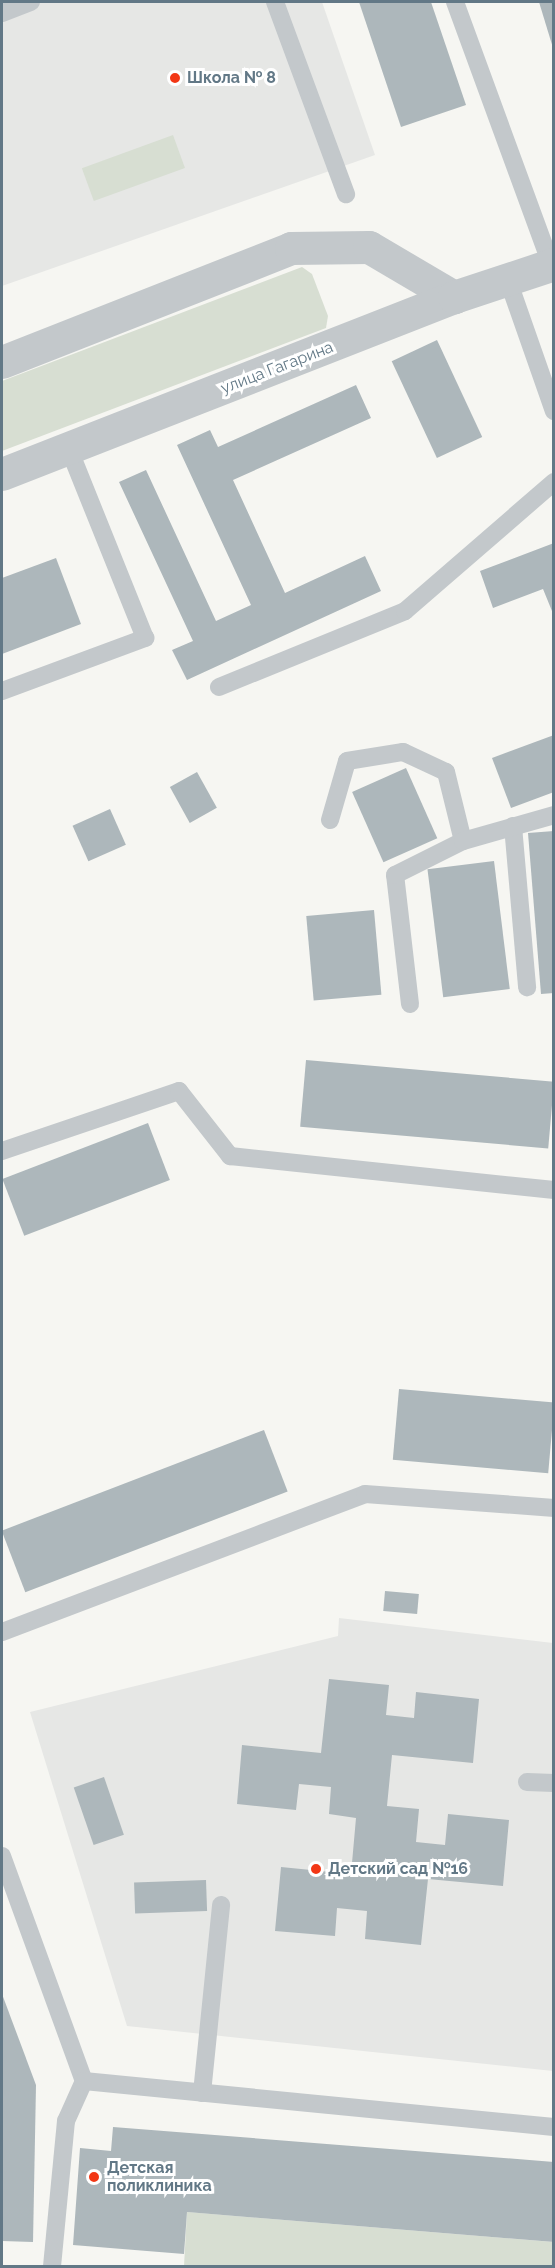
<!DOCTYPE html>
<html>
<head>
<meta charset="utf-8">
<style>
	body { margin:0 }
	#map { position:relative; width:555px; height:2268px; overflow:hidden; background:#f6f6f2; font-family:Raleway,sans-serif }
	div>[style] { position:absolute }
	.built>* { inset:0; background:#e6e7e5 }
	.green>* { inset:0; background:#d7ded2; transform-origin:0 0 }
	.building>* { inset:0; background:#adb7bb; transform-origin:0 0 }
	.service>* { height:18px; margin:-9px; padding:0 9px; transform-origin:9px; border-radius:9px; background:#c3c8cb }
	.minor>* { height:33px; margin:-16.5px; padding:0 16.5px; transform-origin:16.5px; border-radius:16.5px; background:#c3c8cb }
	.dots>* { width:16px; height:16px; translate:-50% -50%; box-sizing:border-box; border:3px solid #fff; border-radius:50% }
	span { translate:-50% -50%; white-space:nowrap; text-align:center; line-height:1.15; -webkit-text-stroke:6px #fff; paint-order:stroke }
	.poi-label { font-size:16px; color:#627886; font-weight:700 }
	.left { translate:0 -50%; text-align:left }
	.street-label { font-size:16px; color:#627886 }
	.frame { position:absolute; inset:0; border:3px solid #627886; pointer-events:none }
</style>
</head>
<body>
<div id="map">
	<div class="built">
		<i style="clip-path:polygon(2px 2px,322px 2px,375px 155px,2px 286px)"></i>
		<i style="clip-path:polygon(339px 1618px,553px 1643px,553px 2071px,127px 2026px,30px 1712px,338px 1636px)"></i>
	</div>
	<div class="green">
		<i style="left:173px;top:135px;width:35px;height:97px;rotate:70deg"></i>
		<i style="clip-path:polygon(302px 267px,312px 274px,328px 316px,326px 328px,2px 451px,2px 381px)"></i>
		<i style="clip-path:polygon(187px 2212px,553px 2242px,553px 2266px,184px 2266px)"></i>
	</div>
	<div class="building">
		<i style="clip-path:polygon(359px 2px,431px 2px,466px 105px,401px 127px)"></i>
		<i style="clip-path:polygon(539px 2px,554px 2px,554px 48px,553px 48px)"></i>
		<i style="left:437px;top:340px;width:107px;height:50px;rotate:65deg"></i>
		<i style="clip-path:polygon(356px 385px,371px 418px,233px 480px,285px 593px,365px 556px,381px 591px,187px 680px,172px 650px,193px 641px,119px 482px,146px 470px,216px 621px,251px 605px,177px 445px,210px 430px,218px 447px)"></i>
		<i style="clip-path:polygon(554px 543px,554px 616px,543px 589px,493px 608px,480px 571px)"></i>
		<i style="clip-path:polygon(56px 558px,81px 624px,2px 654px,2px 578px)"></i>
		<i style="clip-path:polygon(554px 735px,554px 792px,511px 808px,492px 758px)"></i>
		<i style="left:406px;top:768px;width:77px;height:59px;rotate:66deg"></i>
		<i style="left:197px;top:772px;width:41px;height:31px;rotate:61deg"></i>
		<i style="left:110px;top:809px;width:39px;height:41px;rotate:66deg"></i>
		<i style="clip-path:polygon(554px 831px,554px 993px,541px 994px,528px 833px)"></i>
		<i style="left:494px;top:861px;width:129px;height:67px;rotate:83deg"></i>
		<i style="left:374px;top:910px;width:85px;height:68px;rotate:85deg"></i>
		<i style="left:306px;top:1060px;width:249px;height:67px;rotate:5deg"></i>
		<i style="left:148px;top:1123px;width:61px;height:156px;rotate:69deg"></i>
		<i style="left:399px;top:1389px;width:156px;height:71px;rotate:5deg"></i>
		<i style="left:264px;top:1430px;width:66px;height:281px;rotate:69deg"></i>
		<i style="left:385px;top:1591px;width:34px;height:20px;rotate:5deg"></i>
		<i style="clip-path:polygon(329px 1679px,389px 1685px,386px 1715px,414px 1718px,416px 1692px,479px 1699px,473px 1763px,392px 1755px,387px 1806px,419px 1809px,416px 1842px,445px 1845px,448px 1814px,509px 1820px,503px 1886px,428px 1879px,421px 1945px,365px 1939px,367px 1911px,337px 1908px,335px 1936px,275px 1931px,281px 1867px,351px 1874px,356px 1818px,329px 1814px,331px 1787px,299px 1784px,296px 1810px,237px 1804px,242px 1745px,321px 1753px)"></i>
		<i style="left:104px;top:1777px;width:61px;height:32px;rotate:71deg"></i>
		<i style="left:206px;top:1880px;width:31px;height:72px;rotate:88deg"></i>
		<i style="clip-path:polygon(2px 1994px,36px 2085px,33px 2242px,2px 2241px)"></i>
		<i style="clip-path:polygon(113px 2127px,554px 2162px,554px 2242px,187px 2212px,184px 2254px,73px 2245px,80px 2148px,111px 2151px)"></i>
	</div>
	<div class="service">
		<i style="left:275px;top:2px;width:205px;rotate:69.7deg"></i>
		<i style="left:455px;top:2px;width:280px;rotate:69.9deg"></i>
		<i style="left:2px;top:13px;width:31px;rotate:-21deg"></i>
		<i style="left:508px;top:280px;width:139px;rotate:70.7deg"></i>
		<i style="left:219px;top:687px;width:201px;rotate:-22.2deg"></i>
		<i style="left:405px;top:611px;width:197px;rotate:-40.9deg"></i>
		<i style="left:2px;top:691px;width:153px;rotate:-20.3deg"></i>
		<i style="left:145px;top:638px;width:204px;rotate:-111.9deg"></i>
		<i style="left:330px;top:820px;width:61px;rotate:-73.9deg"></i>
		<i style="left:347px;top:761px;width:57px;rotate:-9.1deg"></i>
		<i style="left:403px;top:752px;width:47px;rotate:24.9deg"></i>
		<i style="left:446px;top:772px;width:71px;rotate:76.2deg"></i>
		<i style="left:513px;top:826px;width:162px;rotate:85deg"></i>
		<i style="left:410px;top:1004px;width:130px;rotate:-96.6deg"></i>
		<i style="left:395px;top:875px;width:76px;rotate:-26.6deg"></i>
		<i style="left:463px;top:841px;width:95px;rotate:-15.9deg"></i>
		<i style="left:2px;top:1151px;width:187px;rotate:-18.7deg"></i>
		<i style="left:179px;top:1091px;width:83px;rotate:51.9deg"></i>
		<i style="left:230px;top:1156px;width:326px;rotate:6deg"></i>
		<i style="left:2px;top:1632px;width:388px;rotate:-20.8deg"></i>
		<i style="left:365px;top:1494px;width:190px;rotate:4.2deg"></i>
		<i style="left:527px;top:1782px;width:27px;rotate:2deg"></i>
		<i style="left:2px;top:1856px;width:239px;rotate:70deg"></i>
		<i style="left:84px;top:2081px;width:44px;rotate:114.2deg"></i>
		<i style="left:66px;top:2121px;width:146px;rotate:95.5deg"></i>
		<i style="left:84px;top:2081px;width:472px;rotate:5.6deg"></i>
		<i style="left:202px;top:2093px;width:189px;rotate:-84.2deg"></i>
	</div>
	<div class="minor">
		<i style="left:2px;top:362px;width:311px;rotate:-21.5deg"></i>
		<i style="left:291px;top:248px;width:78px;rotate:-0.7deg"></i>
		<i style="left:369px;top:247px;width:99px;rotate:30.5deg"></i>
		<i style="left:2px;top:474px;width:485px;rotate:-21.4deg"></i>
		<i style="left:454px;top:297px;width:105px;rotate:-18.3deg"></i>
	</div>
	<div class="dots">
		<i style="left:175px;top:78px;background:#f23715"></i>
		<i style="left:316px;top:1869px;background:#f23715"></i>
		<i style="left:94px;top:2177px;background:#f23715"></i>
	</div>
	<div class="poi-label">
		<span class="left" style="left:187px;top:78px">Школа № 8</span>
		<span class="left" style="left:328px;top:1869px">Детский сад №16</span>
		<span class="left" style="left:107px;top:2177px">Детская<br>поликлиника</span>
	</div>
	<div class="street-label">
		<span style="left:277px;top:368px;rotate:-21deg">улица Гагарина</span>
	</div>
	<div class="frame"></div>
</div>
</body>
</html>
